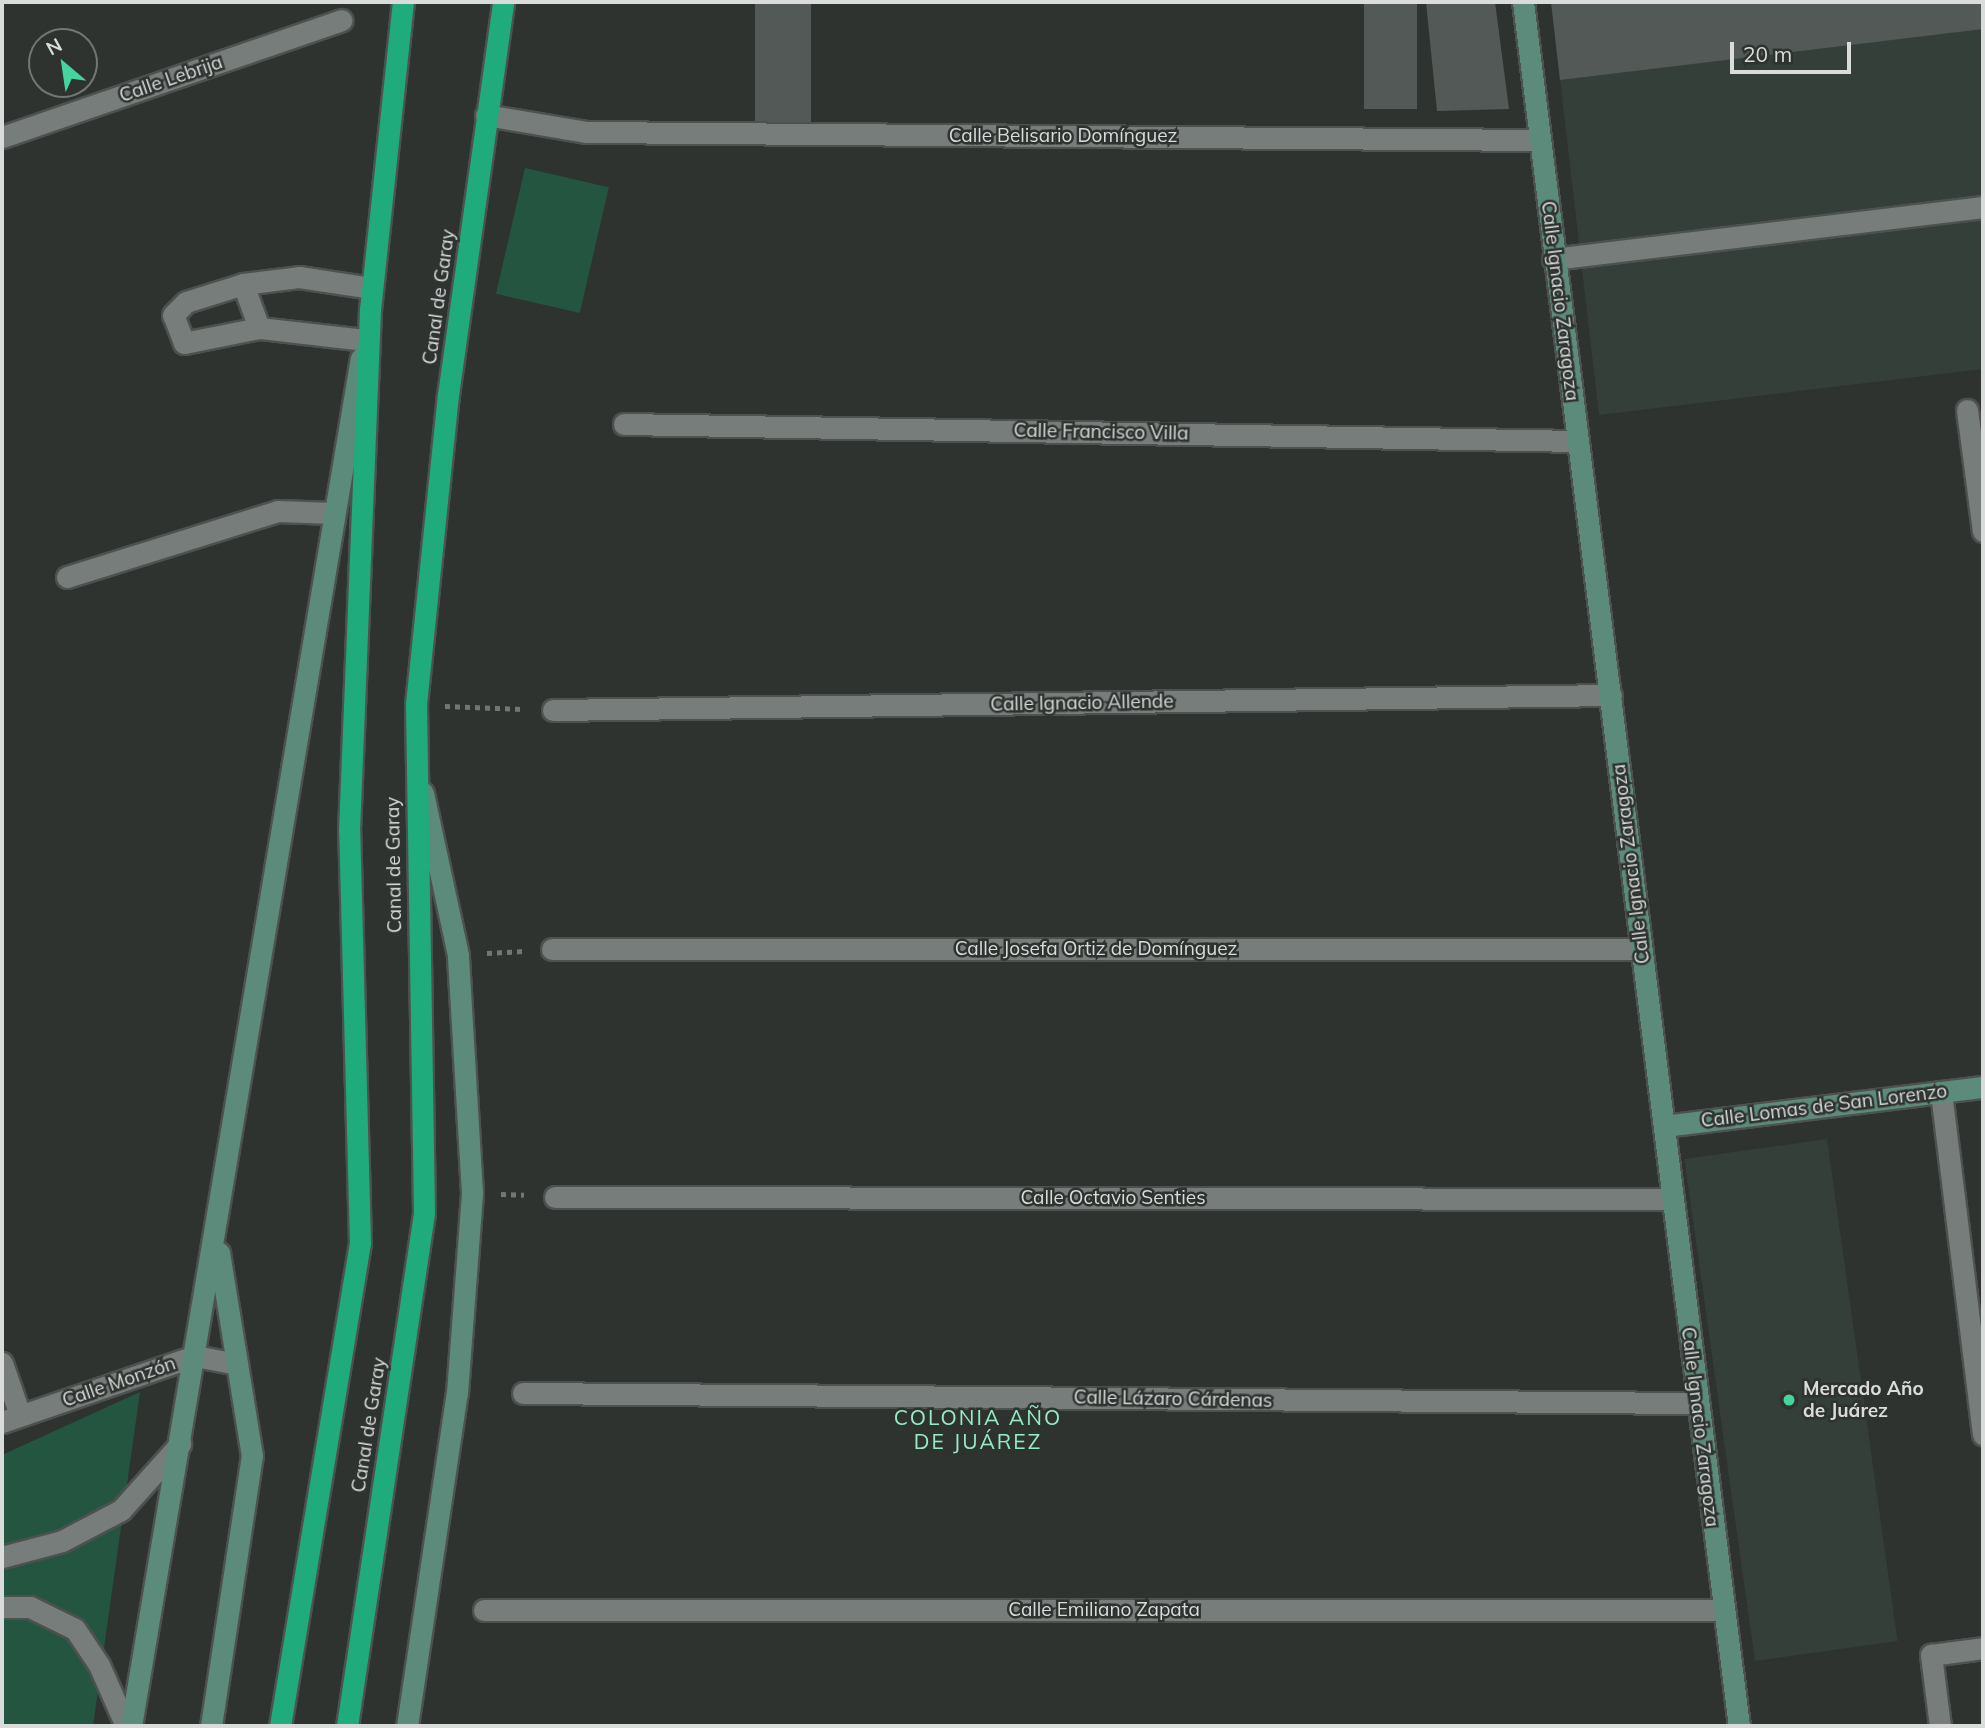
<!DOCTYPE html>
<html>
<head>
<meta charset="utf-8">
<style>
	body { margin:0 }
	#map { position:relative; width:1985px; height:1728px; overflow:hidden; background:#2e3330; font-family:Mulish,sans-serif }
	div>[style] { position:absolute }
	.built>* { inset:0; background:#343f39; transform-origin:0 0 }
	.green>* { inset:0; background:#245541; transform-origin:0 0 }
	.building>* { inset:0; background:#535956; transform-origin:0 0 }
	.path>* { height:4.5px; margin-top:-2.25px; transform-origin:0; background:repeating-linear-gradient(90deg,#727674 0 5px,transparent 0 10px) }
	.roads { filter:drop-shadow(2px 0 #4d514f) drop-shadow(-2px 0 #4d514f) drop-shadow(0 2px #4d514f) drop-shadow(0 -2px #4d514f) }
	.lane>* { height:21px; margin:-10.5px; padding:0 10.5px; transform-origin:10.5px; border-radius:10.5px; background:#777d7a }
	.street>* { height:21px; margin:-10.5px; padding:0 10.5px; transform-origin:10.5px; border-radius:10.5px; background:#777d7a }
	.secondary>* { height:21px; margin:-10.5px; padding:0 10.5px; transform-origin:10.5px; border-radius:10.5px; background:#5d8b7b }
	.highway>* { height:21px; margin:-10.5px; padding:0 10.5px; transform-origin:10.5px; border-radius:10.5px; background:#20ab7c }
	.dots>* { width:19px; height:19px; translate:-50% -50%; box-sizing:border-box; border:4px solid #2e3330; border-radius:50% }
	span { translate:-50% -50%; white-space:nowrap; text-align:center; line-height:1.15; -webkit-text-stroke:5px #2e3330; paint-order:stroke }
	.street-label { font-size:19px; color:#d9dcdb }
	.poi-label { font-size:19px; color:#d9dcdb; font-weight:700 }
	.left { translate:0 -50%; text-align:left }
	.neighbourhood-label { font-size:21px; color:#96ecc5; letter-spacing:2px }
	.frame { position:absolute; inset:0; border:4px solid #d9dcdb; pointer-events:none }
	.north { position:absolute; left:28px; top:28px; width:70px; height:70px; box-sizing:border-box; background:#2e3330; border:2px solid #727774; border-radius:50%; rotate:331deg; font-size:19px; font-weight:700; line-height:28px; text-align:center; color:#d9dcdb }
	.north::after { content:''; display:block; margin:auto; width:24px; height:32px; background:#46d49e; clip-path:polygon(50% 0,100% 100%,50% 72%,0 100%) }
	.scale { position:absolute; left:1730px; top:42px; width:121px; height:32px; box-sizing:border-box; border:4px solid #d9dcdb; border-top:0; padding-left:9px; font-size:21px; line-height:24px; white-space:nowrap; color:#d9dcdb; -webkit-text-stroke:5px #2e3330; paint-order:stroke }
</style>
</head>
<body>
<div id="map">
	<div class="built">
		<i style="clip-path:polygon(1551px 2px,1983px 2px,1983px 369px,1599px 415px)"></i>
		<i style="left:1827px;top:1139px;width:507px;height:144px;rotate:82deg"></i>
	</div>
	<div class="green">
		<i style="left:525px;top:168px;width:86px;height:129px;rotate:13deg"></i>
		<i style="clip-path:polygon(140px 1392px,93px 1726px,2px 1726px,2px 1455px)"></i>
	</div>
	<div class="building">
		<i style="left:755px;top:2px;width:56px;height:120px"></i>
		<i style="left:1364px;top:2px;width:53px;height:107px"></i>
		<i style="clip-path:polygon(1426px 2px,1495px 2px,1509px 109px,1437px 111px)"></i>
		<i style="clip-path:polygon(1551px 2px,1983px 2px,1983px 29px,1560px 80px)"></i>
	</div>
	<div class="path">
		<i style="left:445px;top:706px;width:79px;rotate:2.2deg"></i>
		<i style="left:487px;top:953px;width:37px;rotate:-3deg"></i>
		<i style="left:501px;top:1194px;width:23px;rotate:2deg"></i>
	</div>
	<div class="roads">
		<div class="lane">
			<i style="left:1553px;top:259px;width:433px;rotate:-6.9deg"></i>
			<i style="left:243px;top:284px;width:47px;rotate:70deg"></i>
			<i style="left:365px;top:340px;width:107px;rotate:-173.5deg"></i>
			<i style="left:259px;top:328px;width:76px;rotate:168.7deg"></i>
			<i style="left:184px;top:343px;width:30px;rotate:-111deg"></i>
			<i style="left:173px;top:315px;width:18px;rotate:-45deg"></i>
			<i style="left:186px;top:302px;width:60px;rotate:-17.5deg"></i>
			<i style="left:243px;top:284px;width:56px;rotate:-7.1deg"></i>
			<i style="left:299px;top:277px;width:74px;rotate:8.6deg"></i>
			<i style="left:67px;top:577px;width:221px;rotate:-17.4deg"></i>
			<i style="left:278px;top:511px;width:55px;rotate:2.1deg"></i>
			<i style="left:1941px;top:1092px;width:345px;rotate:83deg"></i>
			<i style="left:2px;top:1557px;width:62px;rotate:-14.9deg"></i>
			<i style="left:62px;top:1541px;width:67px;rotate:-27.7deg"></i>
			<i style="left:121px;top:1510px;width:89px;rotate:-48.2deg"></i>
			<i style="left:2px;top:1607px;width:28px"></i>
			<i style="left:30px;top:1607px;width:50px;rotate:26.1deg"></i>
			<i style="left:75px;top:1629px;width:43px;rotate:56.3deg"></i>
			<i style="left:99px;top:1665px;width:67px;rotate:66.1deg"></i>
			<i style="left:1940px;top:1726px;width:72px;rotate:-97.2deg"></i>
			<i style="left:1931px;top:1655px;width:52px;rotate:-7.7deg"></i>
		</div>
		<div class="street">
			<i style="left:486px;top:115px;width:101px;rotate:9.6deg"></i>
			<i style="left:586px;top:132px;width:954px;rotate:0.48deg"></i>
			<i style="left:2px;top:137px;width:359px;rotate:-19deg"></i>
			<i style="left:1967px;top:410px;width:122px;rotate:82.5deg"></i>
			<i style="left:624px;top:424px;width:954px;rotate:1.02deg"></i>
			<i style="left:553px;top:710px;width:1058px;rotate:-0.81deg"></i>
			<i style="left:552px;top:949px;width:1088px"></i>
			<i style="left:555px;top:1197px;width:1117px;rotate:0.1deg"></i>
			<i style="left:2px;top:1363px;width:55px;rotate:70.9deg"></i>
			<i style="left:523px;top:1393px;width:1174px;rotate:0.49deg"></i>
			<i style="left:2px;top:1422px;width:204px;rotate:-18.9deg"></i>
			<i style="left:195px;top:1356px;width:43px;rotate:10.8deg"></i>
			<i style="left:484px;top:1610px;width:1240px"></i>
		</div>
		<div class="secondary">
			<i style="left:1523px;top:2px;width:1737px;rotate:82.86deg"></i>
			<i style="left:1664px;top:1126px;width:321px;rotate:-7deg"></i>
			<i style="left:131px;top:1726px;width:1387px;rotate:-80.46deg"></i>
			<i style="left:211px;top:1726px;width:273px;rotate:-81.4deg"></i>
			<i style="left:252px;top:1456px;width:206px;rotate:-99.2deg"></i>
			<i style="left:407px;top:1726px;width:337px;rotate:-81.5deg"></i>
			<i style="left:457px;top:1393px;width:201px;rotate:-85.7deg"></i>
			<i style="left:472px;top:1193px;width:238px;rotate:-93.4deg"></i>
			<i style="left:458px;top:955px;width:166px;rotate:-102.2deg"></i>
		</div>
		<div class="highway">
			<i style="left:280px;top:1726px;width:490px;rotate:-80.6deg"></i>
			<i style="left:360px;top:1243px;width:412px;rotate:-91.5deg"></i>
			<i style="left:349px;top:831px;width:521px;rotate:-87.69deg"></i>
			<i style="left:370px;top:310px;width:310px;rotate:-83.9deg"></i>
			<i style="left:347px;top:1726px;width:519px;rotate:-81.46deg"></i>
			<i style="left:424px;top:1213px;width:509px;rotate:-90.9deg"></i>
			<i style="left:416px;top:704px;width:311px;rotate:-84.1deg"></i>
			<i style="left:448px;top:395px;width:397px;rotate:-82deg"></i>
		</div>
	</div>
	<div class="dots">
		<i style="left:1789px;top:1400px;background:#46d49e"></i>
	</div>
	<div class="street-label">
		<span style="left:171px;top:79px;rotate:-19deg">Calle Lebrija</span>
		<span style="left:1063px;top:136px">Calle Belisario Domínguez</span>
		<span style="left:439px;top:297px;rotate:-82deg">Canal de Garay</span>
		<span style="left:1560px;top:301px;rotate:83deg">Calle Ignacio Zaragoza</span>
		<span style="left:1101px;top:432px;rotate:1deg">Calle Francisco Villa</span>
		<span style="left:1082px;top:703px;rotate:-1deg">Calle Ignacio Allende</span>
		<span style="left:1631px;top:864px;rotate:-97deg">Calle Ignacio Zaragoza</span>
		<span style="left:394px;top:865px;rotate:-91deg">Canal de Garay</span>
		<span style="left:1096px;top:949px">Calle Josefa Ortiz de Domínguez</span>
		<span style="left:1824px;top:1106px;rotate:-7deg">Calle Lomas de San Lorenzo</span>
		<span style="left:1113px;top:1198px">Calle Octavio Senties</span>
		<span style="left:119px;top:1382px;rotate:-19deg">Calle Monzón</span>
		<span style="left:1173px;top:1399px;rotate:1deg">Calle Lázaro Cárdenas</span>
		<span style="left:369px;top:1425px;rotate:-81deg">Canal de Garay</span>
		<span style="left:1700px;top:1427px;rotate:83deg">Calle Ignacio Zaragoza</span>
		<span style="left:1104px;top:1610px">Calle Emiliano Zapata</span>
	</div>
	<div class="poi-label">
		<span class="left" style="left:1803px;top:1400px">Mercado Año<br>de Juárez</span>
	</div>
	<div class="neighbourhood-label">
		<span style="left:978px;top:1429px">COLONIA AÑO<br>DE JUÁREZ</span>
	</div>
	<div class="frame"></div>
	<div class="north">N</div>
	<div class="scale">20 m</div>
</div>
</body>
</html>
